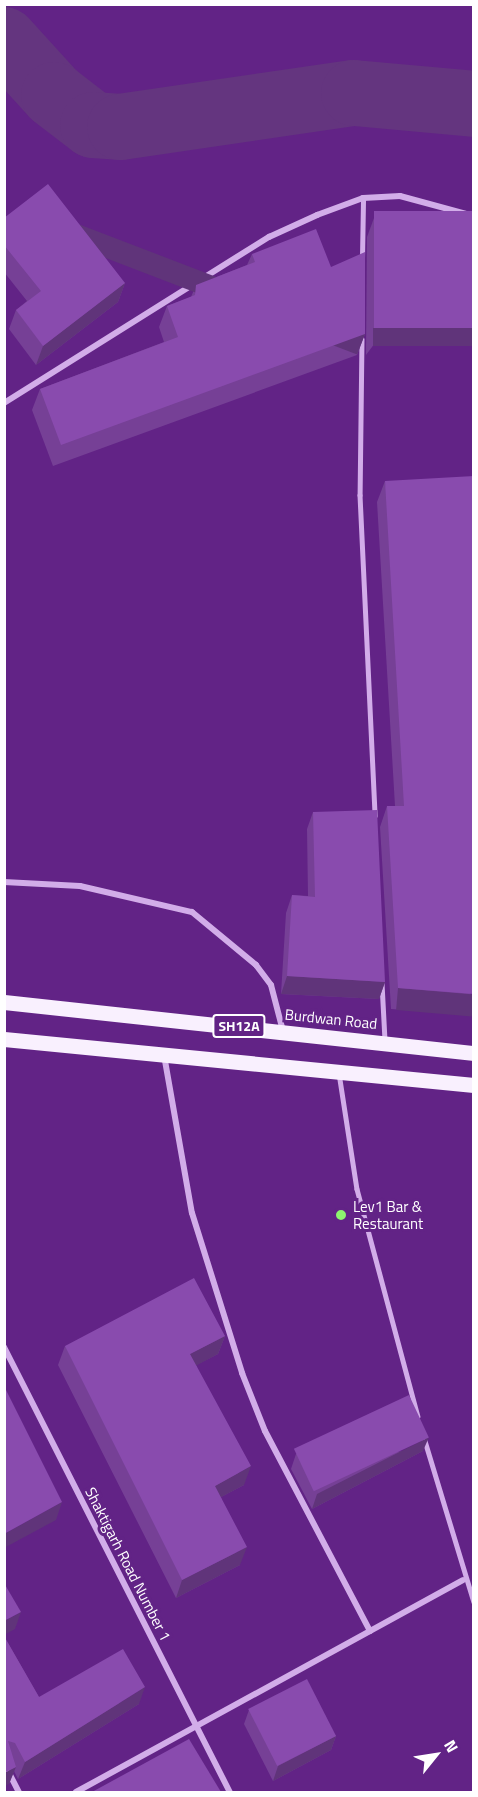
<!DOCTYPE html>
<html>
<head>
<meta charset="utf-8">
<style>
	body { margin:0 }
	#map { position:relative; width:478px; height:1797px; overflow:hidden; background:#622386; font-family:"Titillium Web",sans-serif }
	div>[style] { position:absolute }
	.river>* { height:66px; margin:-33px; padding:0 33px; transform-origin:33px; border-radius:33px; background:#64357f }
	.lane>* { height:4.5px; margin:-2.25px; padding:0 2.25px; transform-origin:2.25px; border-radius:2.25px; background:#d2ade9 }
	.street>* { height:6px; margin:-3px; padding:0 3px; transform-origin:3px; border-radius:3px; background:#d2ade9 }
	.primary>* { height:15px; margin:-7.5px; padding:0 7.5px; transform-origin:7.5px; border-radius:7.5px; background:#f9f0fe }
	.wall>* { inset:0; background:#764096 }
	.shaded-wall>* { inset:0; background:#60347a; transform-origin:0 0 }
	.building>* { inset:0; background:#894bae; transform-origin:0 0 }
	.dots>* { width:16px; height:16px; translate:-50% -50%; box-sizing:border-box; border:3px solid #622386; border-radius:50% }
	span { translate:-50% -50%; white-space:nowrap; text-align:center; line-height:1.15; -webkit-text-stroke:6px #622386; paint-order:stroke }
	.shield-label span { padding:2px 4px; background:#622386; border:2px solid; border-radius:4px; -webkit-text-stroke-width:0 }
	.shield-label { font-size:14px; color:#fff; font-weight:700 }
	.street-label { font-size:15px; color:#fff }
	.poi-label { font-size:15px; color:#fff }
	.left { translate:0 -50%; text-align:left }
	.frame { position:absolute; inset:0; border:6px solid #fff; pointer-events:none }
	.north { position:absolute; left:406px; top:1725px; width:60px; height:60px; -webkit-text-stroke:4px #622386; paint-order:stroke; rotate:60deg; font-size:16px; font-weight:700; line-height:24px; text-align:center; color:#fff }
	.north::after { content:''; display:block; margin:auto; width:21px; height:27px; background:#fff; clip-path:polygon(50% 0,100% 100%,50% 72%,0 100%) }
</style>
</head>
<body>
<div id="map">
	<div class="river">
		<i style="left:4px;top:40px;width:74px;rotate:47.7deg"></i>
		<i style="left:54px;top:95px;width:49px;rotate:37.6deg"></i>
		<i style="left:93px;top:125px;width:27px;rotate:4deg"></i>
		<i style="left:120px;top:127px;width:236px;rotate:-8.3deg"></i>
		<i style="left:354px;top:93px;width:121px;rotate:5.2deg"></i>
	</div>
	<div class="lane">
		<i style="left:362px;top:258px;width:60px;rotate:-89deg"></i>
		<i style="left:362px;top:339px;width:156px;rotate:90.7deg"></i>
		<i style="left:360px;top:495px;width:321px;rotate:87.3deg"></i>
		<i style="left:382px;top:983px;width:58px;rotate:87deg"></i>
		<i style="left:339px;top:1073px;width:117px;rotate:81.2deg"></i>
		<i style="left:357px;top:1189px;width:235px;rotate:75deg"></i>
		<i style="left:425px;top:1441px;width:168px;rotate:73.1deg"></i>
	</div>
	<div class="street">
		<i style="left:4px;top:403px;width:313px;rotate:-32.1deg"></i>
		<i style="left:269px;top:237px;width:53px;rotate:-24.6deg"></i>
		<i style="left:317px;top:215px;width:49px;rotate:-20.3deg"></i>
		<i style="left:363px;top:198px;width:37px;rotate:-3deg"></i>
		<i style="left:400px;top:196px;width:77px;rotate:15.1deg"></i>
		<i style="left:4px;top:882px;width:76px;rotate:3deg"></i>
		<i style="left:80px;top:886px;width:115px;rotate:13.1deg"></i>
		<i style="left:192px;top:912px;width:83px;rotate:39.6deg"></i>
		<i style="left:256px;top:965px;width:25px;rotate:53deg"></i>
		<i style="left:271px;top:985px;width:48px;rotate:75.4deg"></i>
		<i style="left:164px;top:1055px;width:160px;rotate:80deg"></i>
		<i style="left:192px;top:1213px;width:168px;rotate:72.6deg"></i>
		<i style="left:242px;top:1373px;width:62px;rotate:68.4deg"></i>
		<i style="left:265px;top:1431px;width:226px;rotate:62.3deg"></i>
		<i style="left:4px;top:1347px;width:499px;rotate:63.1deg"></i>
		<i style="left:4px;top:1763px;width:33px;rotate:63deg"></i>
		<i style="left:76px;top:1792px;width:441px;rotate:-28.7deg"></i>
	</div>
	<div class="primary">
		<i style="left:4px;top:1002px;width:473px;rotate:6.2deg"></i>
		<i style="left:4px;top:1039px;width:472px;rotate:5.6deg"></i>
	</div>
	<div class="wall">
		<i style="clip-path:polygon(474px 211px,366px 355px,367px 237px,374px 218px)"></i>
		<i style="clip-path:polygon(4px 218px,125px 283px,118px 302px,36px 365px,9px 329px,16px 310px,27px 301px,4px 272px)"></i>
		<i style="clip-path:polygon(252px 254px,331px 267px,365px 334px,357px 355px,53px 466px,32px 410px,40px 389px,164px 342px,159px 327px,167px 306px,191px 297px,196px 285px,247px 265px)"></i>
		<i style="clip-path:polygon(385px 481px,474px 1015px,391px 1009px,380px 827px,387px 806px,395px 806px,377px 502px)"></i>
		<i style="clip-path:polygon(313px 812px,385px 982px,379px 999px,281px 994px,286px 913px,292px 895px,308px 896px,307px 829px)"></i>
		<i style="clip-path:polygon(225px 1336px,218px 1354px,196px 1365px,244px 1485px,221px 1497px,240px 1565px,176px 1598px,58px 1365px,65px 1346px)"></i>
		<i style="clip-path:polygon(423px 1451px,312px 1509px,291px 1469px,296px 1454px)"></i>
		<i style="clip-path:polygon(4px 1636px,39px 1697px,139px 1704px,18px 1779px,14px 1771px,9px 1784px)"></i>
		<i style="clip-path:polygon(249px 1710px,336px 1736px,331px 1750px,273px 1781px,244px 1724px)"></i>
	</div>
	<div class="shaded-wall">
		<i style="clip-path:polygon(125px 283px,118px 302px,36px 365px,43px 346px)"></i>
		<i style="left:474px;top:328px;width:18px;height:101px;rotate:90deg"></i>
		<i style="left:365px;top:334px;width:22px;height:324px;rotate:111deg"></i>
		<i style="clip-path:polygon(287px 976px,385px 982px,379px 999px,281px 994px)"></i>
		<i style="left:398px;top:988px;width:76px;height:22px;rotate:5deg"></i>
		<i style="clip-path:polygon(225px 1336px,218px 1354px,184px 1372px,190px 1354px)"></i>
		<i style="clip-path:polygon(429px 1437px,423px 1451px,312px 1509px,317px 1494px)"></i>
		<i style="clip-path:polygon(251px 1466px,244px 1485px,208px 1504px,215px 1486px)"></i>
		<i style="clip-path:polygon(62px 1502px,56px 1520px,4px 1548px,4px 1534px)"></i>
		<i style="clip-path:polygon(247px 1547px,240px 1565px,176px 1598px,182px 1580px)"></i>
		<i style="clip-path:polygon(21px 1612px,15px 1629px,4px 1635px,4px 1621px)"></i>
		<i style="clip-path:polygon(145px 1687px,139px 1704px,18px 1779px,25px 1762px)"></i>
		<i style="clip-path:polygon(336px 1736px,331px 1750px,273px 1781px,278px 1766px)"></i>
		<i style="clip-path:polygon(16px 1767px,9px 1784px,4px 1787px,4px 1773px)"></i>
	</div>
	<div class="building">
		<i style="clip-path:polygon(48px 184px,125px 283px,43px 346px,16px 310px,41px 291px,4px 245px,4px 218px)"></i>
		<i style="left:474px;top:211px;width:117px;height:100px;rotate:90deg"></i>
		<i style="clip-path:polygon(316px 229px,331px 267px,365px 252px,365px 334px,61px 445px,40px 389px,178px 337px,167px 306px,195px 295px,196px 285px,255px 262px,252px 254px)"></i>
		<i style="clip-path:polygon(474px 476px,474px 994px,398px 988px,387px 806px,404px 806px,385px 481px)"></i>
		<i style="clip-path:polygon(377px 810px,385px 982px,287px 976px,292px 895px,315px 897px,313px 812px)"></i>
		<i style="clip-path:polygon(194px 1278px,225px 1336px,190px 1354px,251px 1466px,215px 1486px,247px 1547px,182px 1580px,65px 1346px)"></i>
		<i style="clip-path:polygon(4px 1386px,62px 1502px,4px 1534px)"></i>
		<i style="left:409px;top:1395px;width:47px;height:127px;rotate:65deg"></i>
		<i style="clip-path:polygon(4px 1583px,21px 1612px,4px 1621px)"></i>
		<i style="clip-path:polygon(4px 1636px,39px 1697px,123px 1649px,145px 1687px,25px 1762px,15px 1743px,8px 1741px,16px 1767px,4px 1773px)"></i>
		<i style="left:307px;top:1679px;width:64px;height:66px;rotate:63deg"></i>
		<i style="clip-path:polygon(189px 1739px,221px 1792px,92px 1792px)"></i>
	</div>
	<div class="dots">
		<i style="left:341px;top:1215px;background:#8df46f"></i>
	</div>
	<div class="shield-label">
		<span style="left:239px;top:1026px">SH12A</span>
	</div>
	<div class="street-label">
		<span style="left:331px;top:1019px;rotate:6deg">Burdwan Road</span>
		<span style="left:128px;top:1564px;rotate:63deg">Shaktigarh Road Number 1</span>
	</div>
	<div class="poi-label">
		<span class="left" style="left:353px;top:1215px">Lev1 Bar &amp;<br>Restaurant</span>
	</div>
	<div class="frame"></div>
	<div class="north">N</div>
</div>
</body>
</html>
